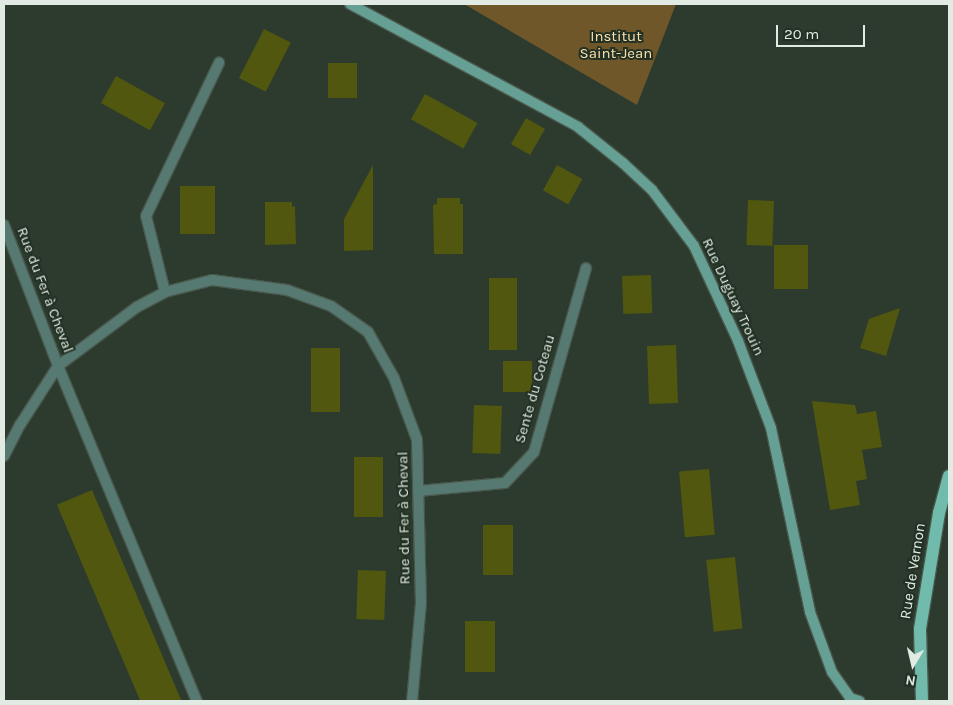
<!DOCTYPE html>
<html>
<head>
<meta charset="utf-8">
<style>
	body { margin:0 }
	#map { position:relative; width:953px; height:705px; overflow:hidden; background:#2c3b2e; font-family:Karla,sans-serif }
	div>[style] { position:absolute }
	.green>* { inset:0; background:#6f572a }
	.building>* { inset:0; background:#51570e; transform-origin:0 0 }
	.roads { filter:drop-shadow(1px 0 #49574b) drop-shadow(-1px 0 #49574b) drop-shadow(0 1px #49574b) drop-shadow(0 -1px #49574b) }
	.street>* { height:10px; margin:-5px; padding:0 5px; transform-origin:5px; border-radius:5px; background:#567972 }
	.secondary>* { height:10px; margin:-5px; padding:0 5px; transform-origin:5px; border-radius:5px; background:#669f93 }
	.primary>* { height:12px; margin:-6px; padding:0 6px; transform-origin:6px; border-radius:6px; background:#70bbac }
	span { translate:-50% -50%; white-space:nowrap; text-align:center; line-height:1.15; -webkit-text-stroke:4px #223124; paint-order:stroke }
	.park-label { font-size:15px; color:#fce0ac }
	.street-label { font-size:15px; color:#e2ebe3 }
	.frame { position:absolute; inset:0; border:5px solid #e2ebe3; pointer-events:none }
	.north { position:absolute; left:888px; top:640px; width:50px; height:50px; -webkit-text-stroke:4px #223124; paint-order:stroke; rotate:189deg; font-size:14px; font-weight:700; line-height:20px; text-align:center; color:#e2ebe3 }
	.north::after { content:''; display:block; margin:auto; width:18px; height:22px; background:#e2ebe3; clip-path:polygon(50% 0,100% 100%,50% 72%,0 100%) }
	.scale { position:absolute; left:776px; top:25px; width:89px; height:22px; box-sizing:border-box; border:2px solid #e2ebe3; border-top:0; padding-left:6px; font-size:15px; line-height:18px; white-space:nowrap; color:#e2ebe3; -webkit-text-stroke:4px #223124; paint-order:stroke }
</style>
</head>
<body>
<div id="map">
	<div class="green">
		<i style="clip-path:polygon(464px 4px,676px 4px,637px 105px)"></i>
	</div>
	<div class="building">
		<i style="left:264px;top:29px;width:30px;height:55px;rotate:27deg"></i>
		<i style="left:328px;top:63px;width:29px;height:35px"></i>
		<i style="left:116px;top:76px;width:56px;height:31px;rotate:29deg"></i>
		<i style="left:425px;top:94px;width:60px;height:29px;rotate:29deg"></i>
		<i style="left:526px;top:118px;width:22px;height:30px;rotate:30deg"></i>
		<i style="clip-path:polygon(373px 165px,373px 250px,344px 251px,344px 219px)"></i>
		<i style="left:557px;top:165px;width:29px;height:29px;rotate:29deg"></i>
		<i style="left:180px;top:186px;width:35px;height:48px"></i>
		<i style="clip-path:polygon(437px 198px,460px 198px,460px 204px,463px 204px,463px 254px,434px 254px,433px 205px,437px 204px)"></i>
		<i style="left:748px;top:200px;width:26px;height:45px;rotate:2deg"></i>
		<i style="clip-path:polygon(265px 202px,292px 202px,292px 207px,295px 206px,296px 244px,265px 245px)"></i>
		<i style="left:774px;top:245px;width:34px;height:44px"></i>
		<i style="left:651px;top:275px;width:38px;height:29px;rotate:88deg"></i>
		<i style="left:489px;top:278px;width:28px;height:72px"></i>
		<i style="clip-path:polygon(900px 308px,886px 356px,860px 348px,869px 319px)"></i>
		<i style="left:676px;top:345px;width:58px;height:29px;rotate:88deg"></i>
		<i style="left:311px;top:348px;width:29px;height:64px"></i>
		<i style="left:503px;top:361px;width:29px;height:31px"></i>
		<i style="clip-path:polygon(812px 401px,855px 405px,857px 414px,876px 411px,882px 447px,862px 450px,867px 479px,856px 481px,860px 505px,830px 510px)"></i>
		<i style="left:474px;top:405px;width:28px;height:48px;rotate:2deg"></i>
		<i style="left:354px;top:457px;width:29px;height:60px"></i>
		<i style="left:709px;top:469px;width:66px;height:30px;rotate:85deg"></i>
		<i style="left:92px;top:490px;width:229px;height:38px;rotate:67deg"></i>
		<i style="left:483px;top:525px;width:30px;height:50px"></i>
		<i style="left:735px;top:557px;width:72px;height:29px;rotate:84deg"></i>
		<i style="left:358px;top:570px;width:28px;height:49px;rotate:2deg"></i>
		<i style="left:465px;top:621px;width:30px;height:51px"></i>
	</div>
	<div class="roads">
		<div class="street">
			<i style="left:4px;top:225px;width:151px;rotate:69deg"></i>
			<i style="left:58px;top:366px;width:363px;rotate:67.5deg"></i>
			<i style="left:165px;top:292px;width:78px;rotate:-104deg"></i>
			<i style="left:146px;top:216px;width:170px;rotate:-64.5deg"></i>
			<i style="left:4px;top:456px;width:35px;rotate:-63deg"></i>
			<i style="left:20px;top:425px;width:70px;rotate:-57.2deg"></i>
			<i style="left:58px;top:366px;width:99px;rotate:-36.8deg"></i>
			<i style="left:137px;top:307px;width:32px;rotate:-28deg"></i>
			<i style="left:165px;top:292px;width:49px;rotate:-14.3deg"></i>
			<i style="left:212px;top:280px;width:76px;rotate:7.6deg"></i>
			<i style="left:287px;top:290px;width:47px;rotate:20deg"></i>
			<i style="left:331px;top:306px;width:45px;rotate:35.1deg"></i>
			<i style="left:368px;top:332px;width:53px;rotate:60.5deg"></i>
			<i style="left:394px;top:378px;width:66px;rotate:69.6deg"></i>
			<i style="left:417px;top:440px;width:163px;rotate:88.6deg"></i>
			<i style="left:421px;top:603px;width:98px;rotate:95.2deg"></i>
			<i style="left:418px;top:491px;width:87px;rotate:-5.3deg"></i>
			<i style="left:505px;top:483px;width:42px;rotate:-46.9deg"></i>
			<i style="left:534px;top:452px;width:191px;rotate:-74.2deg"></i>
		</div>
		<div class="secondary">
			<i style="left:350px;top:4px;width:259px;rotate:28.3deg"></i>
			<i style="left:578px;top:127px;width:58px;rotate:38.7deg"></i>
			<i style="left:623px;top:163px;width:40px;rotate:43deg"></i>
			<i style="left:652px;top:190px;width:70px;rotate:53.1deg"></i>
			<i style="left:694px;top:246px;width:105px;rotate:65.1deg"></i>
			<i style="left:738px;top:341px;width:93px;rotate:69.2deg"></i>
			<i style="left:771px;top:428px;width:188px;rotate:78deg"></i>
			<i style="left:810px;top:612px;width:64px;rotate:69.9deg"></i>
			<i style="left:832px;top:672px;width:32px;rotate:55deg"></i>
			<i style="left:850px;top:698px;width:10px;rotate:17deg"></i>
		</div>
		<div class="primary">
			<i style="left:922px;top:701px;width:72px;rotate:-91.6deg"></i>
			<i style="left:920px;top:629px;width:118px;rotate:-80.7deg"></i>
			<i style="left:939px;top:513px;width:38px;rotate:-75deg"></i>
		</div>
	</div>
	<div class="park-label">
		<span style="left:616px;top:45px">Institut<br>Saint-Jean</span>
	</div>
	<div class="street-label">
		<span style="left:45px;top:290px;rotate:69deg">Rue du Fer à Cheval</span>
		<span style="left:733px;top:297px;rotate:65deg">Rue Duguay Trouin</span>
		<span style="left:535px;top:389px;rotate:-74deg">Sente du Coteau</span>
		<span style="left:404px;top:518px;rotate:-91deg">Rue du Fer à Cheval</span>
		<span style="left:913px;top:571px;rotate:-81deg">Rue de Vernon</span>
	</div>
	<div class="frame"></div>
	<div class="north">N</div>
	<div class="scale">20 m</div>
</div>
</body>
</html>
